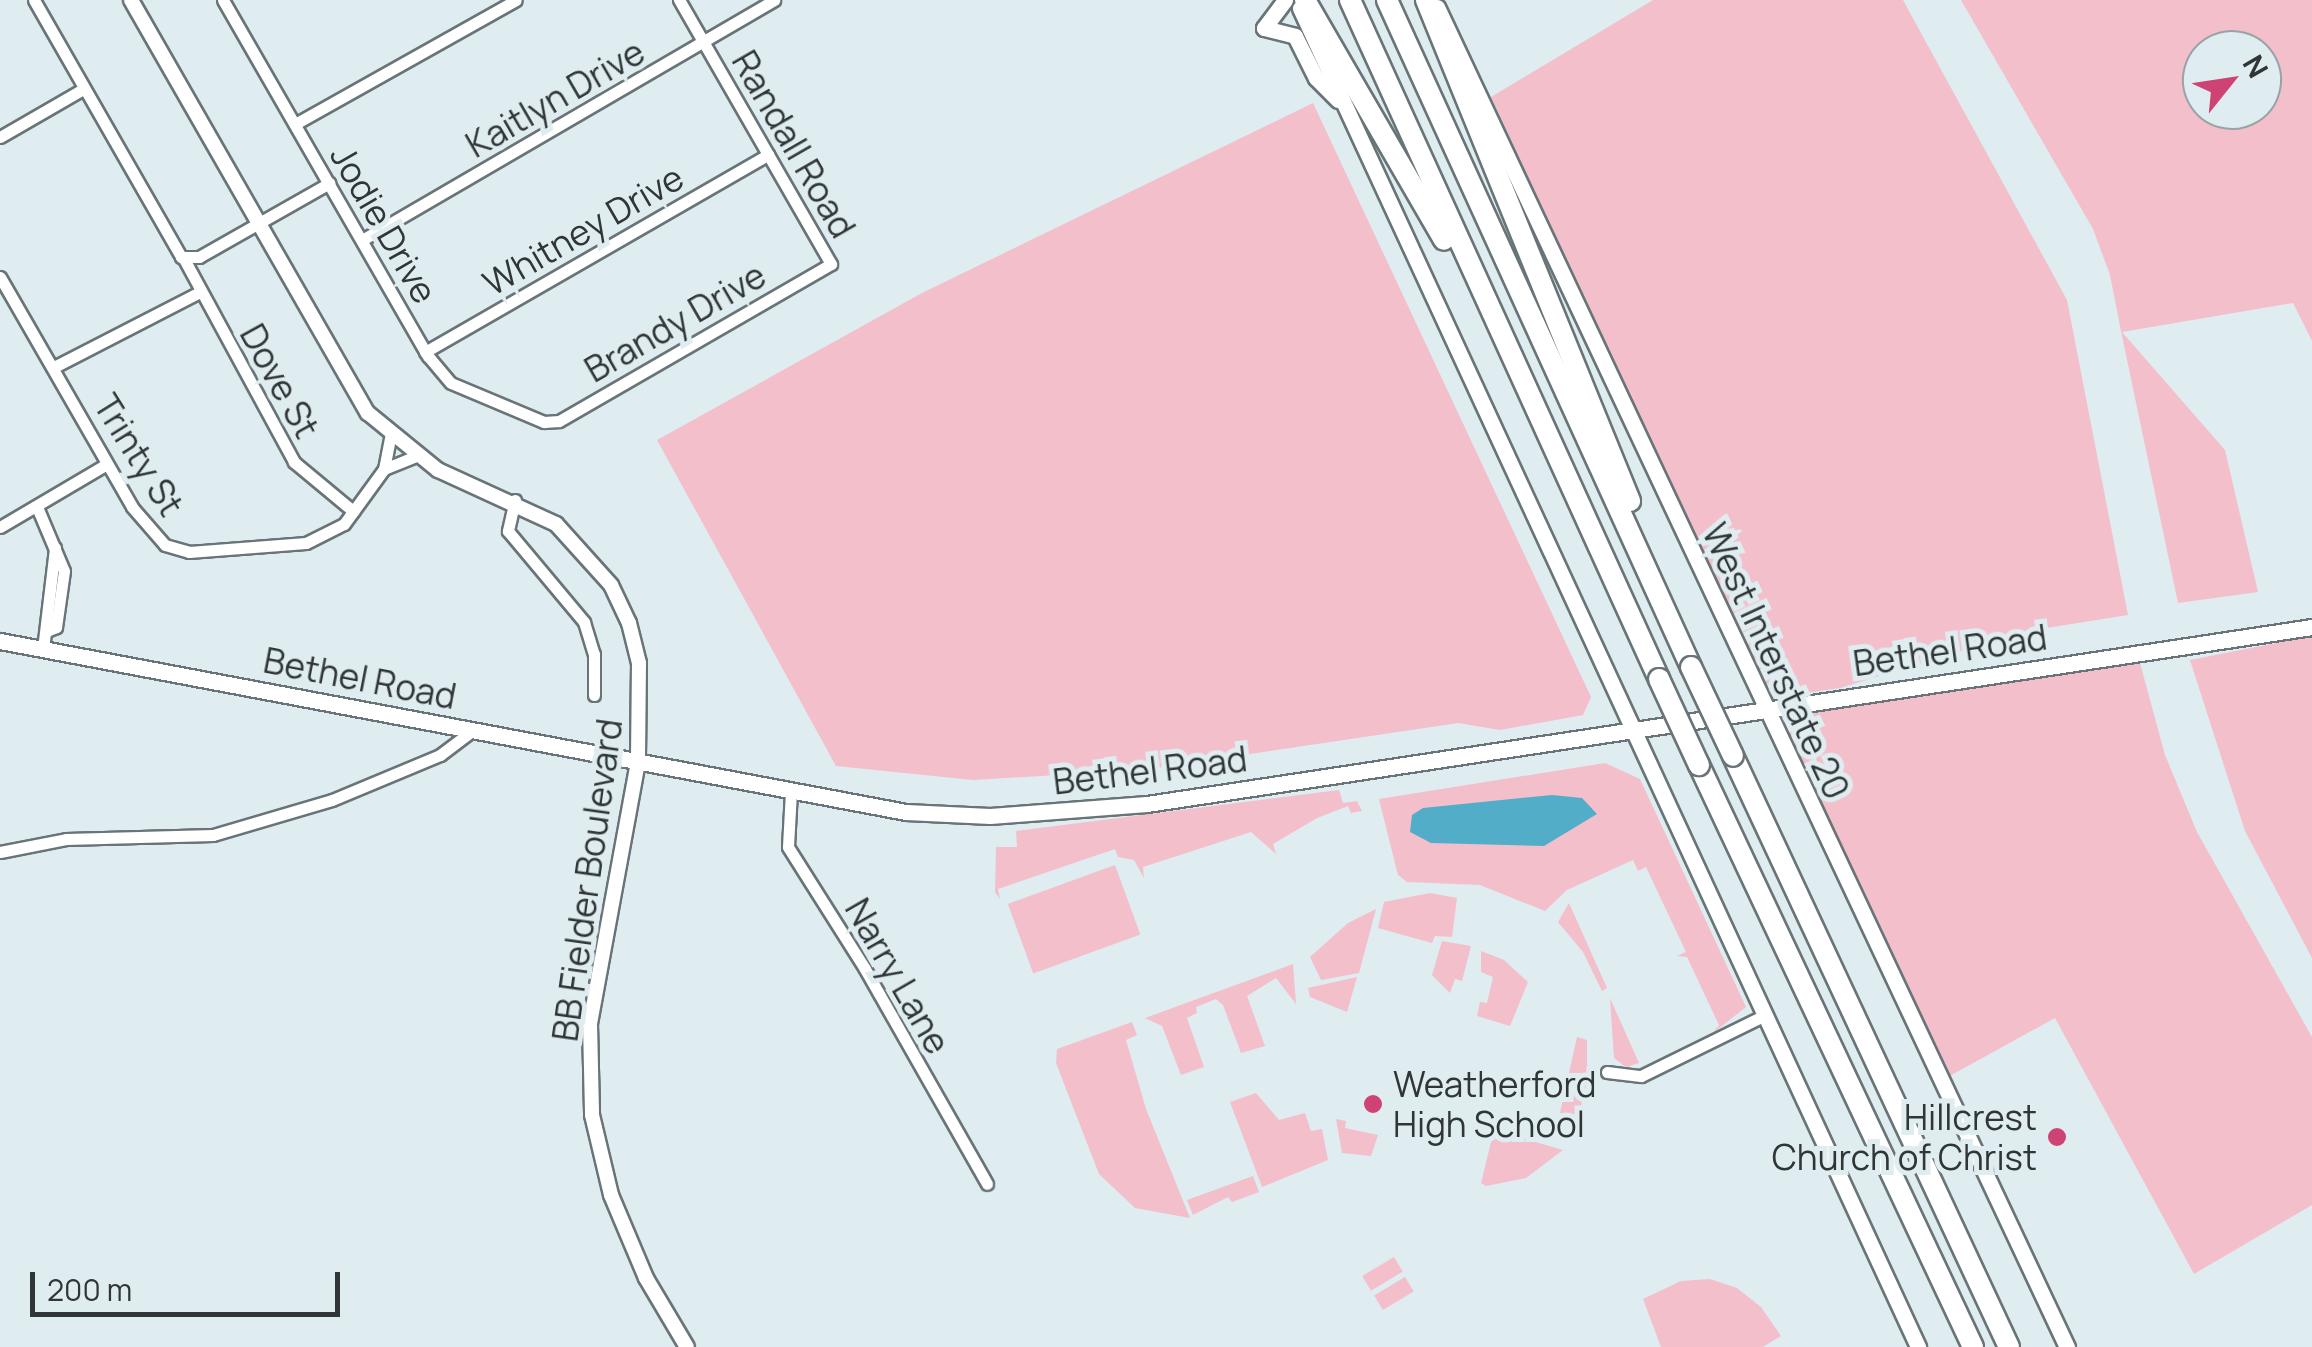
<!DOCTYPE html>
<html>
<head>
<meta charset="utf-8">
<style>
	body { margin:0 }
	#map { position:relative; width:2312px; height:1347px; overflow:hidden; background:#dfecf0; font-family:Manrope,sans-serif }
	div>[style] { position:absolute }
	.green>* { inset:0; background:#f3bfcb; transform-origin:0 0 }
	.water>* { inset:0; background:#52aec8 }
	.roads { filter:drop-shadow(2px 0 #697478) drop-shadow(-2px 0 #697478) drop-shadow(0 2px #697478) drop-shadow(0 -2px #697478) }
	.minor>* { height:11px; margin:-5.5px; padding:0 5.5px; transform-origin:5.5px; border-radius:5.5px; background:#fff }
	.tertiary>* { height:14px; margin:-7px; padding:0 7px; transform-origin:7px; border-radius:7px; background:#fff }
	.secondary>* { height:15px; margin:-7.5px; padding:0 7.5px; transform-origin:7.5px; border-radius:7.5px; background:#fff }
	.motorway>* { height:20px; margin:-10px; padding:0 10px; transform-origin:10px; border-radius:10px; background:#fff }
	.bridges { filter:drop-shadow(2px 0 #697478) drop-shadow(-2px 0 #697478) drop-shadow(0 2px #697478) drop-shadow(0 -2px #697478) }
	.motorway-bridge>* { height:20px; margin:-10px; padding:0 10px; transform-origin:10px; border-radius:10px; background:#fff }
	.dots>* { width:28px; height:28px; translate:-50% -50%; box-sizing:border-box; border:5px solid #dfecf0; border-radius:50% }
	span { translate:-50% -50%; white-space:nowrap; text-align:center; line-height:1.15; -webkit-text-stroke:10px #dfecf0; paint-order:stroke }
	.street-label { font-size:35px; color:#303536 }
	.poi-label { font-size:35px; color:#303536 }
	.left { translate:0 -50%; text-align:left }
	.right { translate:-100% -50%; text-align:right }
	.north { position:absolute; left:2182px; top:30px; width:100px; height:100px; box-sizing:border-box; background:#dfecf0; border:2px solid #99a3a6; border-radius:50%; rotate:60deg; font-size:28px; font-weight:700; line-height:40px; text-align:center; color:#303536 }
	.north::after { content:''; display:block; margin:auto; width:35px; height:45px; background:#ce4274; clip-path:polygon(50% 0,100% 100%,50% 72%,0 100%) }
	.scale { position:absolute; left:30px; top:1272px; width:310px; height:45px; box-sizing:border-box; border:5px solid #303536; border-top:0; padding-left:12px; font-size:30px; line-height:35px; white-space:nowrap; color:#303536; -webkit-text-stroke:8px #dfecf0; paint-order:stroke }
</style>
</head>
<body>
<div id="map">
	<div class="green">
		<i style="clip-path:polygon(1653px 0,1903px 0,2067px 300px,2128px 615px,2027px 631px,1840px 688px,1792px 695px,1761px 681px,1491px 97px)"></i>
		<i style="clip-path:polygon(evenodd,1961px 0,2312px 0,2312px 341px,2293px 303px,2122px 332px,2225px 450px,2258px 592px,2178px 603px,2121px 331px,2110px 275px,2093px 229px,1961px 0,2262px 50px,2262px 110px,2202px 110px,2202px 50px,2262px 50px)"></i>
		<i style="clip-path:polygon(1313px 103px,1591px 697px,1583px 715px,1500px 730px,1458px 723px,1143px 770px,973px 780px,836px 766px,657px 440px,922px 293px)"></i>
		<i style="clip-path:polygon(2312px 636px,2312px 958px,2245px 831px,2190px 660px)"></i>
		<i style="clip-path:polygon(2140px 663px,2165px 755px,2197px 832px,2312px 1037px,2312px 1205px,2194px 1274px,2055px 1018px,1946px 1078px,1782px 727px,1796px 714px)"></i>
		<i style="clip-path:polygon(1605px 763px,1640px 779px,1746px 1007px,1713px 1033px,1719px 1025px,1687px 957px,1677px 956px,1686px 952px,1646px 867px,1638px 871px,1633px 860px,1567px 890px,1545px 911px,1480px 885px,1407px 882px,1398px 875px,1379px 799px)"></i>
		<i style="clip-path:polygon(1339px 790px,1343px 803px,1357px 801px,1362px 811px,1351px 813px,1348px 806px,1317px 818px,1273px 844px,1276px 854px,1251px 832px,1143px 867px,1144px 878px,1134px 860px,1118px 857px,1115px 849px,998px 889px,1000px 899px,995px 892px,996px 847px,1017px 847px,1016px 831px)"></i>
		<i style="left:1115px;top:865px;width:74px;height:114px;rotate:70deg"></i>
		<i style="clip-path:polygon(1430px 893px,1457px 898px,1452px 937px,1435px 936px,1432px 943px,1378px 928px,1384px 902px)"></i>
		<i style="clip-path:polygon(1569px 903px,1607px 988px,1602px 991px,1583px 952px,1558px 922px)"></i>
		<i style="clip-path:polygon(1376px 909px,1359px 973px,1321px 980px,1310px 957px,1348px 923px)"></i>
		<i style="clip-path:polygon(1442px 941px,1471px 946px,1462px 981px,1455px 979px,1450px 993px,1432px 975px)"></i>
		<i style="clip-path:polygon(1481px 951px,1504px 960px,1528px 982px,1510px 1026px,1477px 1016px,1480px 1002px,1487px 1003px,1493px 977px,1481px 972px)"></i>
		<i style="clip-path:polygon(1293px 964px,1296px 1004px,1276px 978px,1247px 996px,1265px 1046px,1241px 1053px,1223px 1005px,1216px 999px,1196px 1007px,1197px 1013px,1187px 1018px,1204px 1067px,1181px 1075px,1162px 1026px,1145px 1018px)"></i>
		<i style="clip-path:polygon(1357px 977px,1347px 1012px,1310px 997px,1308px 988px)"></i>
		<i style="clip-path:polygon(1610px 998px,1639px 1063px,1626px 1067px,1614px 1058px)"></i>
		<i style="clip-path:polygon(1132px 1022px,1137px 1035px,1126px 1040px,1146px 1109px,1190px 1218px,1135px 1208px,1099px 1174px,1056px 1063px,1057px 1049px)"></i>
		<i style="clip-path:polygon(1577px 1037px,1587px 1040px,1587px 1081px,1579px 1115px,1560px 1113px)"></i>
		<i style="clip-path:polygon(1256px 1093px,1279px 1120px,1305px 1113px,1311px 1131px,1322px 1129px,1328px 1160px,1262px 1187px,1230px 1102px)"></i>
		<i style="clip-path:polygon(1336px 1119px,1346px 1121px,1345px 1128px,1378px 1135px,1371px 1156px,1342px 1153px)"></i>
		<i style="clip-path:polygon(1494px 1130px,1563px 1150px,1526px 1178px,1486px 1186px,1481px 1183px)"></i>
		<i style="clip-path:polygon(1253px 1176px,1259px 1192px,1232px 1202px,1228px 1197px,1193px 1215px,1187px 1200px)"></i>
		<i style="left:1394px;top:1257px;width:17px;height:37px;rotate:59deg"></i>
		<i style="left:1405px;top:1277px;width:17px;height:36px;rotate:59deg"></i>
		<i style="clip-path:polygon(1681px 1281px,1710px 1279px,1737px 1288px,1761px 1307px,1781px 1336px,1763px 1347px,1661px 1347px,1643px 1299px)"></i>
	</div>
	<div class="water">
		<i style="clip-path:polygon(1552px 795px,1582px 798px,1597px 814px,1544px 846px,1431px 843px,1410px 832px,1412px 815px,1423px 808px)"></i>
	</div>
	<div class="roads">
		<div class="minor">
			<i style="left:34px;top:0;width:296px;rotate:60.2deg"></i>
			<i style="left:181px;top:257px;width:18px"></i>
			<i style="left:199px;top:257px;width:150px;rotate:-29.6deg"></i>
			<i style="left:223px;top:0;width:411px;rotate:60.1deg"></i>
			<i style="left:428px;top:356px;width:35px;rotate:50deg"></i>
			<i style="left:451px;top:383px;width:101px;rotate:22.8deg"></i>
			<i style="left:544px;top:422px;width:15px;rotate:-4deg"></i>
			<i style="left:559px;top:421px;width:314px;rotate:-30deg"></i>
			<i style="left:831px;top:264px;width:305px;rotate:-119.9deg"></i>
			<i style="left:295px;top:124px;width:253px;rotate:-29.3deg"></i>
			<i style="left:0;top:137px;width:96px;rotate:-30deg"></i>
			<i style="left:362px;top:240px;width:477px;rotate:-30.2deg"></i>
			<i style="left:184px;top:259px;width:231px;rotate:61.5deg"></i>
			<i style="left:294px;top:462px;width:77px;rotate:39.7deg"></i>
			<i style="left:0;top:277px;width:265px;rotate:60.1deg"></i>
			<i style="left:132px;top:507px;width:50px;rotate:49deg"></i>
			<i style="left:165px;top:545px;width:25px;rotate:16deg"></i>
			<i style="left:189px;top:552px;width:117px;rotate:-4.4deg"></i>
			<i style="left:306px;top:543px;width:42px;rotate:-26.6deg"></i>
			<i style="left:344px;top:524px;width:68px;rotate:-54deg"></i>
			<i style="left:384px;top:469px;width:37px;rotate:-22deg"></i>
			<i style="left:425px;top:352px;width:396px;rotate:-29.9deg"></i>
			<i style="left:54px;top:367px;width:162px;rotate:-27.2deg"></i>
			<i style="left:384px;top:469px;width:37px;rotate:-79deg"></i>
			<i style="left:515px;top:500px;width:32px;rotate:103deg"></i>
			<i style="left:508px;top:531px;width:119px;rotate:50.1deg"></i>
			<i style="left:584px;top:622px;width:34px;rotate:73deg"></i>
			<i style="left:594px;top:654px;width:41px;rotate:90deg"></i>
			<i style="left:37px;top:507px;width:69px;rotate:67.1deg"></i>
			<i style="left:64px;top:571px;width:57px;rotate:98.1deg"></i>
			<i style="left:56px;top:627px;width:10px;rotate:156deg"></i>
			<i style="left:0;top:527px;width:124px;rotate:-30.5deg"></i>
			<i style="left:43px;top:649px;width:102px;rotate:-83.2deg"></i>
			<i style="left:791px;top:791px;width:56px;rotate:93.1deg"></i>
			<i style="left:788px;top:847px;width:144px;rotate:57.7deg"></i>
			<i style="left:865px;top:969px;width:247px;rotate:60.4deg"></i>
			<i style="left:0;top:852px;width:67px;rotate:-11.1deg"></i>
			<i style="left:66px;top:839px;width:147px;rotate:-1.6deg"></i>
			<i style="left:213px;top:835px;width:124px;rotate:-16.4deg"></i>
			<i style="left:332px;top:800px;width:117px;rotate:-22.6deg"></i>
			<i style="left:440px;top:755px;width:41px;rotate:-37.1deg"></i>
			<i style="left:1607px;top:1072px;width:34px;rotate:7deg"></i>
			<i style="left:1641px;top:1076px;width:136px;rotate:-26.2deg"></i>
		</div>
		<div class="tertiary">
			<i style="left:131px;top:0;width:476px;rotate:60.2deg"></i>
			<i style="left:368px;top:413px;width:90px;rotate:39.2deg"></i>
			<i style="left:438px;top:470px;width:130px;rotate:24.6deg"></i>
			<i style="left:556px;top:524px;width:82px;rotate:48deg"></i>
			<i style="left:611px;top:585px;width:42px;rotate:64.7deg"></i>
			<i style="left:629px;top:623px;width:41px;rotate:76deg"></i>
			<i style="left:639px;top:663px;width:99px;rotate:90.6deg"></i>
			<i style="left:638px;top:762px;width:266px;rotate:100.4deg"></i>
			<i style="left:590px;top:1024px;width:91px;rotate:88.7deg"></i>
			<i style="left:592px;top:1115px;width:82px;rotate:76.6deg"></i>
			<i style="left:611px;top:1195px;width:90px;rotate:67.1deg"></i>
			<i style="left:646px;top:1278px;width:80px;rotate:59.3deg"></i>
		</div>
		<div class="secondary">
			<i style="left:1437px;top:7px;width:1481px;rotate:64.82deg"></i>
			<i style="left:1300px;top:8px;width:1475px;rotate:65.22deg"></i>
			<i style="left:1264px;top:28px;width:32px;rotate:14deg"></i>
			<i style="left:1295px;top:36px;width:47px;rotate:63.4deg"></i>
			<i style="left:1316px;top:78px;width:31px;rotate:45deg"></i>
			<i style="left:1264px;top:28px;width:35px;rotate:-53deg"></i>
			<i style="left:0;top:641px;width:922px;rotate:10.69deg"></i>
			<i style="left:906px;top:812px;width:84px;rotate:2.7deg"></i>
			<i style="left:990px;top:816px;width:157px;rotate:-4.4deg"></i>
			<i style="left:1147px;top:804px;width:1178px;rotate:-8.64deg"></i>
		</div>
		<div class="motorway">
			<i style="left:1305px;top:0;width:277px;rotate:59.9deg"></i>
			<i style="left:1350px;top:0;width:746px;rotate:65.53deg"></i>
			<i style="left:1387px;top:0;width:733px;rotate:65.5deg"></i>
			<i style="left:1426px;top:0;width:541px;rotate:67.84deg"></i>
			<i style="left:1733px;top:756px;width:652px;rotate:64.97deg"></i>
			<i style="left:1699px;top:765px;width:643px;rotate:64.79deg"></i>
		</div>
	</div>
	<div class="bridges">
		<div class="motorway-bridge">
			<i style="left:1691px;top:667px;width:98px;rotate:64.7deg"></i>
			<i style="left:1659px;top:679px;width:95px;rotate:65.1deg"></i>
		</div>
	</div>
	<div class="dots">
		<i style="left:1373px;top:1104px;background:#ce4274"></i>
		<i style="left:2057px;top:1137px;background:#ce4274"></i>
	</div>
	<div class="street-label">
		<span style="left:555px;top:98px;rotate:-30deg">Kaitlyn Drive</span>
		<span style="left:794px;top:144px;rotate:60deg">Randall Road</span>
		<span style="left:384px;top:224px;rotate:60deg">Jodie Drive</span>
		<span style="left:583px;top:230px;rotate:-30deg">Whitney Drive</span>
		<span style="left:675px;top:322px;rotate:-30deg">Brandy Drive</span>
		<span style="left:280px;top:381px;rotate:61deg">Dove St</span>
		<span style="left:139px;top:455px;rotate:58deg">Trinty St</span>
		<span style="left:1950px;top:650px;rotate:-8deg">Bethel Road</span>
		<span style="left:1776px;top:661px;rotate:65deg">West Interstate 20</span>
		<span style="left:360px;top:678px;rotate:11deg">Bethel Road</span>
		<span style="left:1150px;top:770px;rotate:-7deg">Bethel Road</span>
		<span style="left:587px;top:880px;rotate:-82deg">BB Fielder Boulevard</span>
		<span style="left:898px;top:976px;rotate:60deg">Narry Lane</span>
	</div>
	<div class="poi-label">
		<span class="left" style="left:1393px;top:1104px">Weatherford<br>High School</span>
		<span class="right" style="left:2037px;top:1137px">Hillcrest<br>Church of Christ</span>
	</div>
	<div class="north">N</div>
	<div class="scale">200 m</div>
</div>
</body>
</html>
